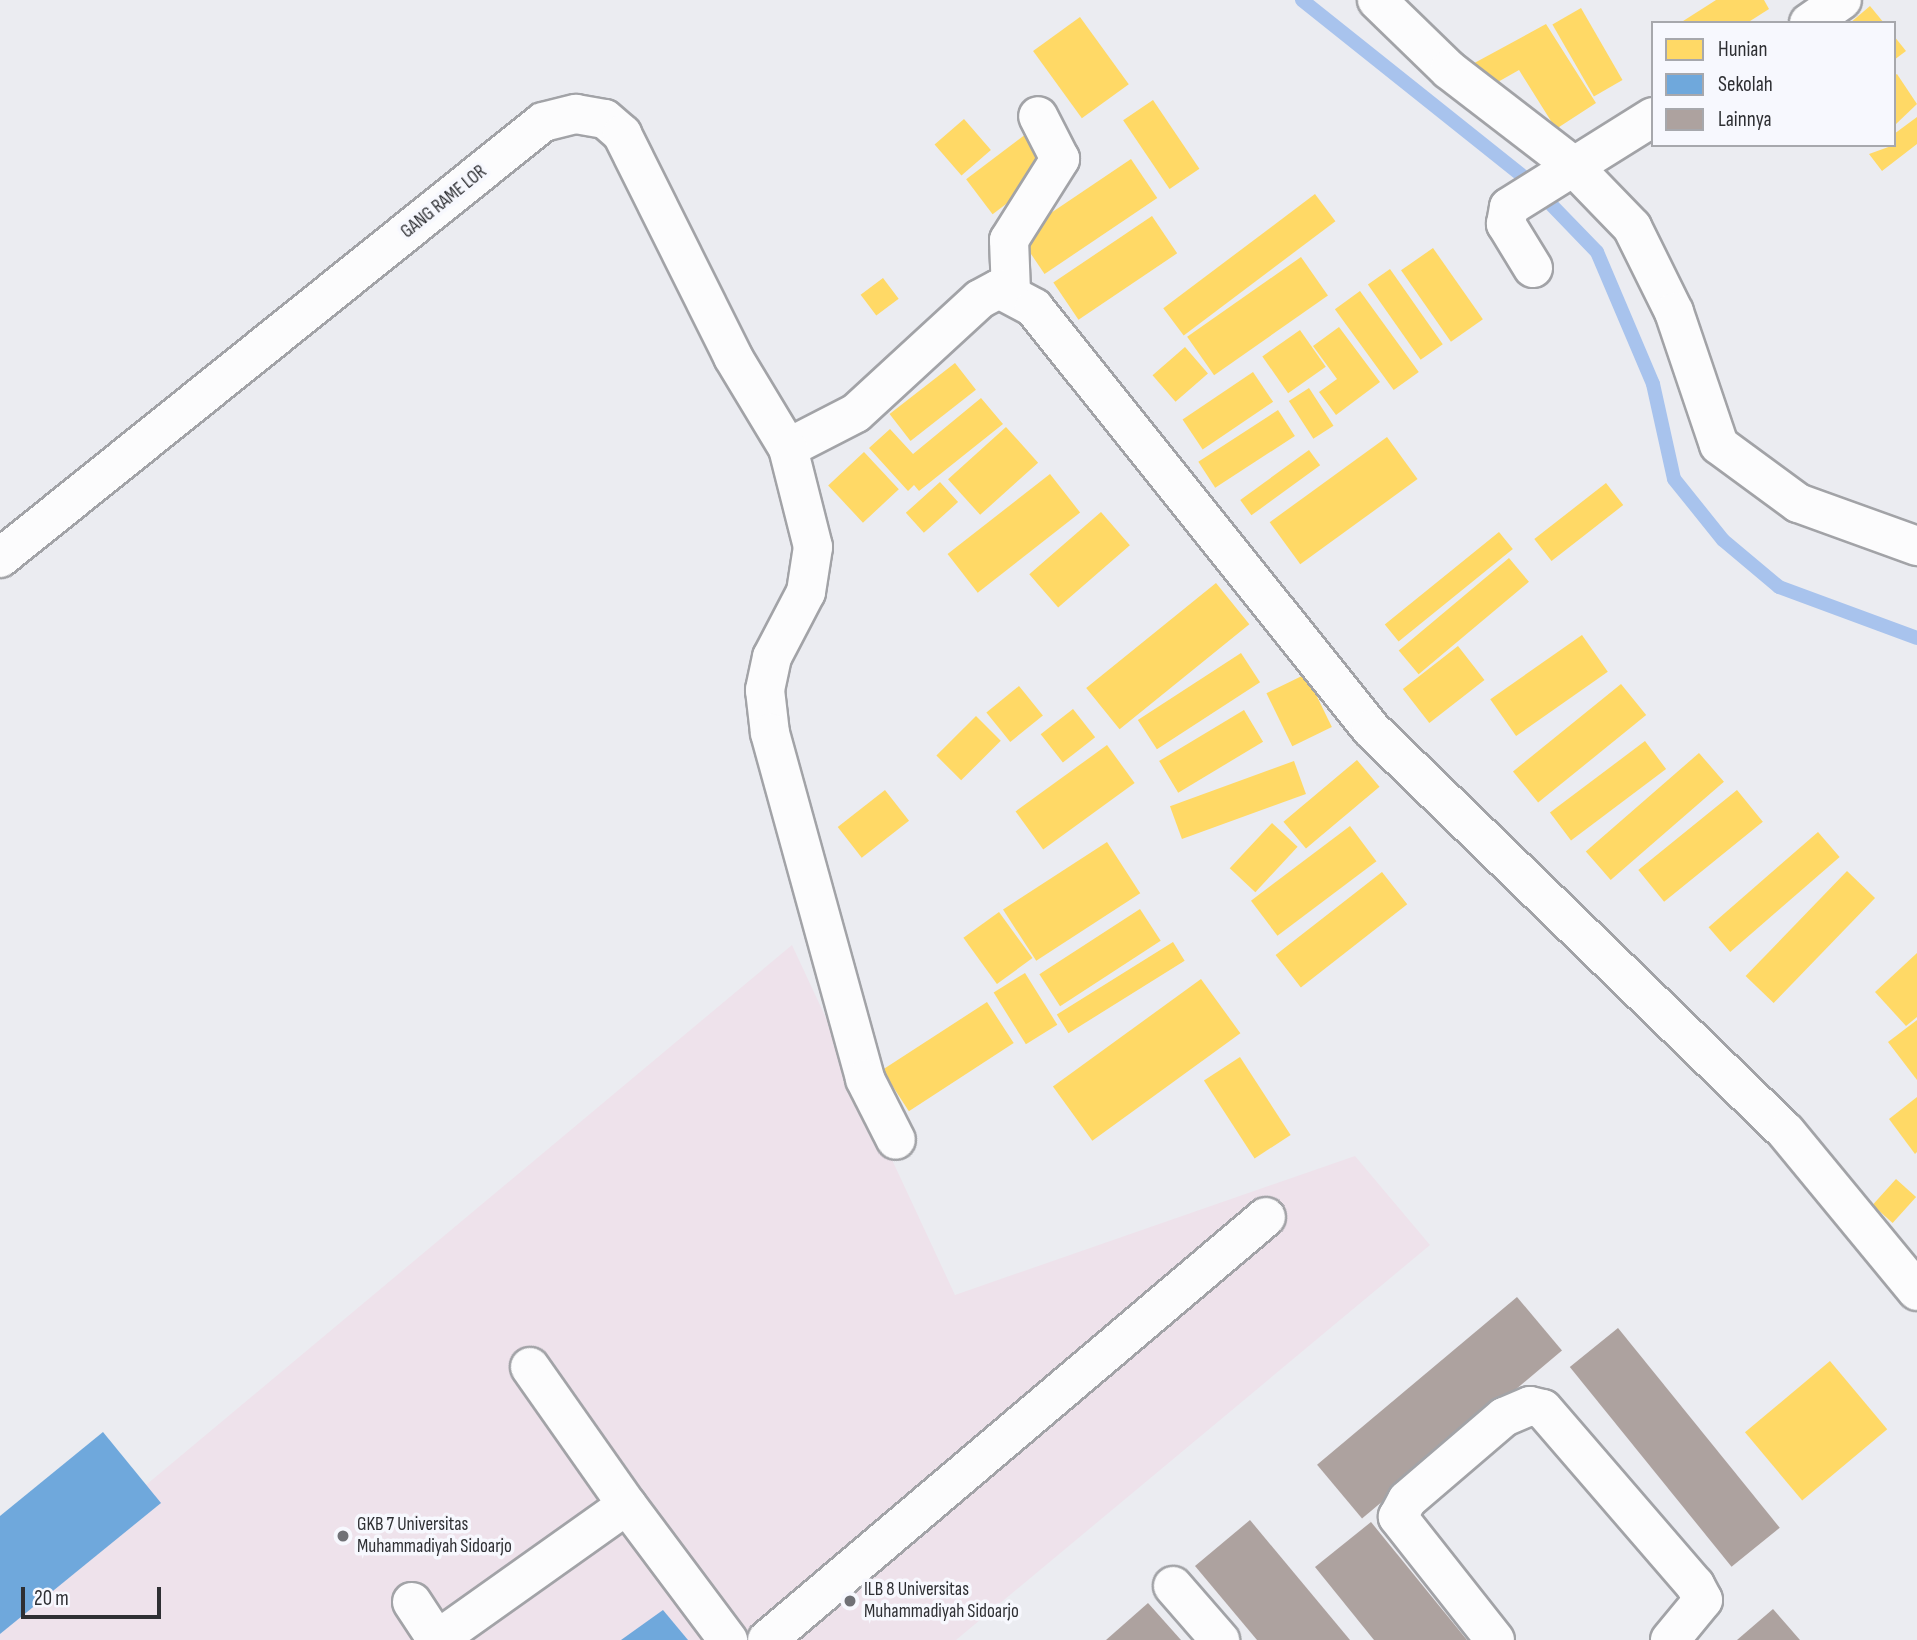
<!DOCTYPE html>
<html>
<head>
<meta charset="utf-8">
<style>
	body { margin:0 }
	#map { position:relative; width:1917px; height:1640px; overflow:hidden; background:#ebecf1; font-family:"Sofia Sans Condensed",sans-serif }
	div>[style] { position:absolute }
	.education>* { inset:0; background:#eee2eb }
	.homes>* { inset:0; background:#ffd966; transform-origin:0 0 }
	.schools>* { inset:0; background:#6fa8dc }
	.stream>* { height:14px; margin:-7px; padding:0 7px; transform-origin:7px; border-radius:7px; background:#a8c3ed }
	.building>* { inset:0; background:#ada29f; transform-origin:0 0 }
	.roads { filter:drop-shadow(2px 0 #a2a3a7) drop-shadow(-2px 0 #a2a3a7) drop-shadow(0 2px #a2a3a7) drop-shadow(0 -2px #a2a3a7) }
	.minor>* { height:38px; margin:-19px; padding:0 19px; transform-origin:19px; border-radius:19px; background:#fcfcfd }
	.dots>* { width:19px; height:19px; translate:-50% -50%; box-sizing:border-box; border:4px solid #f7f8fe; border-radius:50% }
	span { translate:-50% -50%; white-space:nowrap; text-align:center; line-height:1.15; -webkit-text-stroke:7px #f7f8fe; paint-order:stroke }
	.street-label { font-size:19px; color:#2e2f33 }
	.poi-label { font-size:19px; color:#2e2f33 }
	.left { translate:0 -50%; text-align:left }
	.legend { position:absolute; left:1651px; top:21px; width:245px; height:126px; box-sizing:border-box; background:#f7f8fe; border:2px solid #a7a8ad; margin:0; padding:9px 12px; list-style:none; font-size:21px; color:#2e2f33 }
	.legend li { display:flex; align-items:center; gap:14px; height:35px }
	.legend b { width:35px; border:2px solid #a7a8ad }
	.scale { position:absolute; left:21px; top:1587px; width:140px; height:32px; box-sizing:border-box; border:4px solid #2e2f33; border-top:0; padding-left:9px; font-size:21px; line-height:24px; white-space:nowrap; color:#2e2f33; -webkit-text-stroke:5px #f7f8fe; paint-order:stroke }
</style>
</head>
<body>
<div id="map">
	<div class="education">
		<i style="clip-path:polygon(792px 945px,955px 1295px,1355px 1156px,1430px 1245px,956px 1640px,0 1640px,0 1607px)"></i>
	</div>
	<div class="homes">
		<i style="clip-path:polygon(1716px 0,1764px 0,1769px 9px,1747px 23px,1680px 23px)"></i>
		<i style="clip-path:polygon(1870px 6px,1884px 23px,1850px 23px)"></i>
		<i style="left:1581px;top:8px;width:83px;height:33px;rotate:60deg"></i>
		<i style="left:1080px;top:17px;width:83px;height:58px;rotate:54deg"></i>
		<i style="clip-path:polygon(1546px 24px,1596px 103px,1556px 129px,1519px 70px,1482px 91px,1467px 67px)"></i>
		<i style="clip-path:polygon(1894px 36px,1906px 51px,1894px 60px)"></i>
		<i style="clip-path:polygon(1897px 74px,1917px 104px,1896px 124px,1894px 76px)"></i>
		<i style="left:1153px;top:100px;width:83px;height:36px;rotate:56deg"></i>
		<i style="clip-path:polygon(1917px 117px,1917px 144px,1882px 171px,1869px 154px,1894px 145px,1894px 134px)"></i>
		<i style="left:964px;top:119px;width:41px;height:39px;rotate:49deg"></i>
		<i style="left:1026px;top:134px;width:44px;height:75px;rotate:53deg"></i>
		<i style="left:1131px;top:159px;width:47px;height:136px;rotate:56deg"></i>
		<i style="left:1315px;top:194px;width:34px;height:190px;rotate:53deg"></i>
		<i style="left:1152px;top:216px;width:45px;height:119px;rotate:56deg"></i>
		<i style="left:1433px;top:248px;width:87px;height:39px;rotate:55deg"></i>
		<i style="left:1301px;top:257px;width:47px;height:139px;rotate:55deg"></i>
		<i style="left:1390px;top:269px;width:92px;height:27px;rotate:55deg"></i>
		<i style="left:883px;top:278px;width:26px;height:28px;rotate:53deg"></i>
		<i style="left:1360px;top:291px;width:100px;height:31px;rotate:54deg"></i>
		<i style="clip-path:polygon(1339px 327px,1380px 382px,1336px 415px,1319px 392px,1337px 379px,1313px 346px)"></i>
		<i style="left:1300px;top:330px;width:45px;height:46px;rotate:55deg"></i>
		<i style="left:1185px;top:347px;width:35px;height:43px;rotate:49deg"></i>
		<i style="left:955px;top:363px;width:34px;height:83px;rotate:52deg"></i>
		<i style="left:1253px;top:372px;width:36px;height:85px;rotate:56deg"></i>
		<i style="left:1309px;top:388px;width:45px;height:24px;rotate:57deg"></i>
		<i style="clip-path:polygon(981px 398px,1003px 424px,919px 491px,914px 485px,908px 491px,869px 448px,890px 429px,913px 454px)"></i>
		<i style="left:1278px;top:410px;width:31px;height:95px;rotate:57deg"></i>
		<i style="left:1006px;top:427px;width:48px;height:78px;rotate:48deg"></i>
		<i style="left:1387px;top:437px;width:52px;height:145px;rotate:54deg"></i>
		<i style="left:1309px;top:450px;width:19px;height:85px;rotate:54deg"></i>
		<i style="left:864px;top:452px;width:51px;height:49px;rotate:47deg"></i>
		<i style="left:1050px;top:474px;width:49px;height:130px;rotate:52deg"></i>
		<i style="left:940px;top:482px;width:27px;height:46px;rotate:48deg"></i>
		<i style="left:1606px;top:483px;width:28px;height:91px;rotate:52deg"></i>
		<i style="left:1101px;top:512px;width:44px;height:95px;rotate:49deg"></i>
		<i style="left:1499px;top:532px;width:22px;height:147px;rotate:51deg"></i>
		<i style="left:1509px;top:558px;width:31px;height:144px;rotate:50deg"></i>
		<i style="left:1216px;top:583px;width:53px;height:167px;rotate:51deg"></i>
		<i style="left:1582px;top:635px;width:45px;height:112px;rotate:55deg"></i>
		<i style="left:1458px;top:646px;width:43px;height:70px;rotate:52deg"></i>
		<i style="left:1241px;top:653px;width:35px;height:123px;rotate:57deg"></i>
		<i style="left:1306px;top:674px;width:59px;height:44px;rotate:64deg"></i>
		<i style="left:1621px;top:684px;width:40px;height:139px;rotate:51deg"></i>
		<i style="left:1019px;top:686px;width:38px;height:42px;rotate:51deg"></i>
		<i style="left:1073px;top:709px;width:36px;height:41px;rotate:52deg"></i>
		<i style="left:1244px;top:710px;width:37px;height:99px;rotate:59deg"></i>
		<i style="left:976px;top:716px;width:35px;height:56px;rotate:45deg"></i>
		<i style="left:1645px;top:741px;width:35px;height:119px;rotate:53deg"></i>
		<i style="left:1107px;top:745px;width:47px;height:113px;rotate:54deg"></i>
		<i style="left:1699px;top:753px;width:38px;height:150px;rotate:49deg"></i>
		<i style="left:1357px;top:760px;width:35px;height:96px;rotate:50deg"></i>
		<i style="left:1294px;top:761px;width:35px;height:132px;rotate:70deg"></i>
		<i style="left:885px;top:790px;width:39px;height:60px;rotate:52deg"></i>
		<i style="left:1737px;top:790px;width:41px;height:127px;rotate:51deg"></i>
		<i style="left:1272px;top:823px;width:35px;height:62px;rotate:43deg"></i>
		<i style="left:1350px;top:826px;width:44px;height:124px;rotate:53deg"></i>
		<i style="left:1818px;top:832px;width:33px;height:145px;rotate:49deg"></i>
		<i style="left:1107px;top:842px;width:61px;height:124px;rotate:57deg"></i>
		<i style="left:1847px;top:871px;width:39px;height:146px;rotate:44deg"></i>
		<i style="left:1382px;top:872px;width:41px;height:135px;rotate:52deg"></i>
		<i style="left:1140px;top:909px;width:38px;height:120px;rotate:57deg"></i>
		<i style="left:999px;top:912px;width:57px;height:44px;rotate:54deg"></i>
		<i style="left:1173px;top:942px;width:22px;height:137px;rotate:58deg"></i>
		<i style="clip-path:polygon(1917px 953px,1917px 1017px,1906px 1026px,1875px 992px)"></i>
		<i style="left:1025px;top:973px;width:61px;height:37px;rotate:58deg"></i>
		<i style="left:1201px;top:979px;width:67px;height:183px;rotate:54deg"></i>
		<i style="left:987px;top:1002px;width:49px;height:125px;rotate:57deg"></i>
		<i style="clip-path:polygon(1917px 1020px,1917px 1080px,1888px 1042px)"></i>
		<i style="left:1240px;top:1057px;width:93px;height:43px;rotate:57deg"></i>
		<i style="clip-path:polygon(1917px 1097px,1917px 1152px,1915px 1154px,1889px 1119px)"></i>
		<i style="left:1896px;top:1179px;width:27px;height:35px;rotate:42deg"></i>
		<i style="left:1830px;top:1361px;width:89px;height:111px;rotate:50deg"></i>
	</div>
	<div class="schools">
		<i style="clip-path:polygon(103px 1432px,161px 1503px,0 1634px,0 1516px)"></i>
		<i style="clip-path:polygon(663px 1610px,688px 1640px,621px 1640px)"></i>
	</div>
	<div class="stream">
		<i style="left:1302px;top:0;width:293px;rotate:38.6deg"></i>
		<i style="left:1540px;top:193px;width:82px;rotate:46deg"></i>
		<i style="left:1597px;top:252px;width:143px;rotate:67deg"></i>
		<i style="left:1653px;top:384px;width:97px;rotate:77.5deg"></i>
		<i style="left:1674px;top:479px;width:78px;rotate:51.2deg"></i>
		<i style="left:1723px;top:540px;width:73px;rotate:40deg"></i>
		<i style="left:1779px;top:587px;width:147px;rotate:20.3deg"></i>
	</div>
	<div class="building">
		<i style="left:1517px;top:1297px;width:70px;height:261px;rotate:50deg"></i>
		<i style="left:1618px;top:1328px;width:257px;height:62px;rotate:51deg"></i>
		<i style="clip-path:polygon(1250px 1520px,1350px 1640px,1257px 1640px,1195px 1566px)"></i>
		<i style="clip-path:polygon(1371px 1522px,1467px 1640px,1374px 1640px,1315px 1567px)"></i>
		<i style="clip-path:polygon(1148px 1603px,1181px 1640px,1106px 1640px)"></i>
		<i style="clip-path:polygon(1773px 1609px,1800px 1640px,1737px 1640px)"></i>
	</div>
	<div class="roads">
		<div class="minor">
			<i style="left:1377px;top:0;width:100px;rotate:44.2deg"></i>
			<i style="left:1449px;top:70px;width:154px;rotate:37.6deg"></i>
			<i style="left:1571px;top:164px;width:88px;rotate:45.9deg"></i>
			<i style="left:1632px;top:227px;width:95px;rotate:63.7deg"></i>
			<i style="left:1674px;top:312px;width:140px;rotate:71.3deg"></i>
			<i style="left:1719px;top:445px;width:98px;rotate:36.3deg"></i>
			<i style="left:1798px;top:503px;width:127px;rotate:19.9deg"></i>
			<i style="left:1809px;top:23px;width:40px;rotate:-34.9deg"></i>
			<i style="left:1533px;top:268px;width:52px;rotate:-121.5deg"></i>
			<i style="left:1506px;top:224px;width:17px;rotate:-80deg"></i>
			<i style="left:1509px;top:207px;width:170px;rotate:-32deg"></i>
			<i style="left:1011px;top:292px;width:52px;rotate:-92.2deg"></i>
			<i style="left:1009px;top:240px;width:96px;rotate:-57.8deg"></i>
			<i style="left:1060px;top:159px;width:48px;rotate:-117.1deg"></i>
			<i style="left:788px;top:448px;width:76px;rotate:-27.2deg"></i>
			<i style="left:856px;top:413px;width:168px;rotate:-42.6deg"></i>
			<i style="left:980px;top:299px;width:21px;rotate:-28deg"></i>
			<i style="left:999px;top:289px;width:40px;rotate:28deg"></i>
			<i style="left:1034px;top:308px;width:539px;rotate:51.32deg"></i>
			<i style="left:1371px;top:729px;width:578px;rotate:44.16deg"></i>
			<i style="left:1786px;top:1132px;width:206px;rotate:50.5deg"></i>
			<i style="left:0;top:558px;width:696px;rotate:-38.76deg"></i>
			<i style="left:543px;top:122px;width:34px;rotate:-14deg"></i>
			<i style="left:576px;top:114px;width:29px;rotate:10deg"></i>
			<i style="left:605px;top:119px;width:23px;rotate:41deg"></i>
			<i style="left:622px;top:134px;width:249px;rotate:63.5deg"></i>
			<i style="left:733px;top:357px;width:106px;rotate:58.9deg"></i>
			<i style="left:788px;top:448px;width:102px;rotate:75.8deg"></i>
			<i style="left:813px;top:547px;width:46px;rotate:98.8deg"></i>
			<i style="left:806px;top:592px;width:73px;rotate:117.6deg"></i>
			<i style="left:772px;top:657px;width:34px;rotate:102deg"></i>
			<i style="left:765px;top:690px;width:43px;rotate:83.4deg"></i>
			<i style="left:770px;top:733px;width:359px;rotate:74.6deg"></i>
			<i style="left:865px;top:1079px;width:68px;rotate:63.1deg"></i>
			<i style="left:530px;top:1367px;width:169px;rotate:54.9deg"></i>
			<i style="left:1173px;top:1586px;width:72px;rotate:49deg"></i>
			<i style="left:412px;top:1602px;width:45px;rotate:56.7deg"></i>
			<i style="left:441px;top:1637px;width:228px;rotate:-35.4deg"></i>
			<i style="left:627px;top:1505px;width:169px;rotate:53.2deg"></i>
			<i style="left:767px;top:1640px;width:654px;rotate:-40.29deg"></i>
			<i style="left:1495px;top:1640px;width:157px;rotate:-128.3deg"></i>
			<i style="left:1398px;top:1517px;width:19px;rotate:-62deg"></i>
			<i style="left:1407px;top:1500px;width:128px;rotate:-40.6deg"></i>
			<i style="left:1504px;top:1417px;width:28px;rotate:-23deg"></i>
			<i style="left:1530px;top:1406px;width:13px;rotate:13deg"></i>
			<i style="left:1543px;top:1409px;width:233px;rotate:49.2deg"></i>
			<i style="left:1695px;top:1585px;width:17px;rotate:62deg"></i>
			<i style="left:1703px;top:1600px;width:52px;rotate:129.5deg"></i>
		</div>
	</div>
	<div class="dots">
		<i style="left:343px;top:1536px;background:#707176"></i>
		<i style="left:850px;top:1601px;background:#707176"></i>
	</div>
	<div class="street-label">
		<span style="left:444px;top:202px;rotate:-39deg">GANG RAME LOR</span>
	</div>
	<div class="poi-label">
		<span class="left" style="left:357px;top:1536px">GKB 7 Universitas<br>Muhammadiyah Sidoarjo</span>
		<span class="left" style="left:864px;top:1601px">ILB 8 Universitas<br>Muhammadiyah Sidoarjo</span>
	</div>
	<ul class="legend">
	<li><b style="height:19px;background:#ffd966"></b>Hunian</li>
	<li><b style="height:19px;background:#6fa8dc"></b>Sekolah</li>
	<li><b style="height:19px;background:#ada29f"></b>Lainnya</li>
	</ul>
	<div class="scale">20 m</div>
</div>
</body>
</html>
